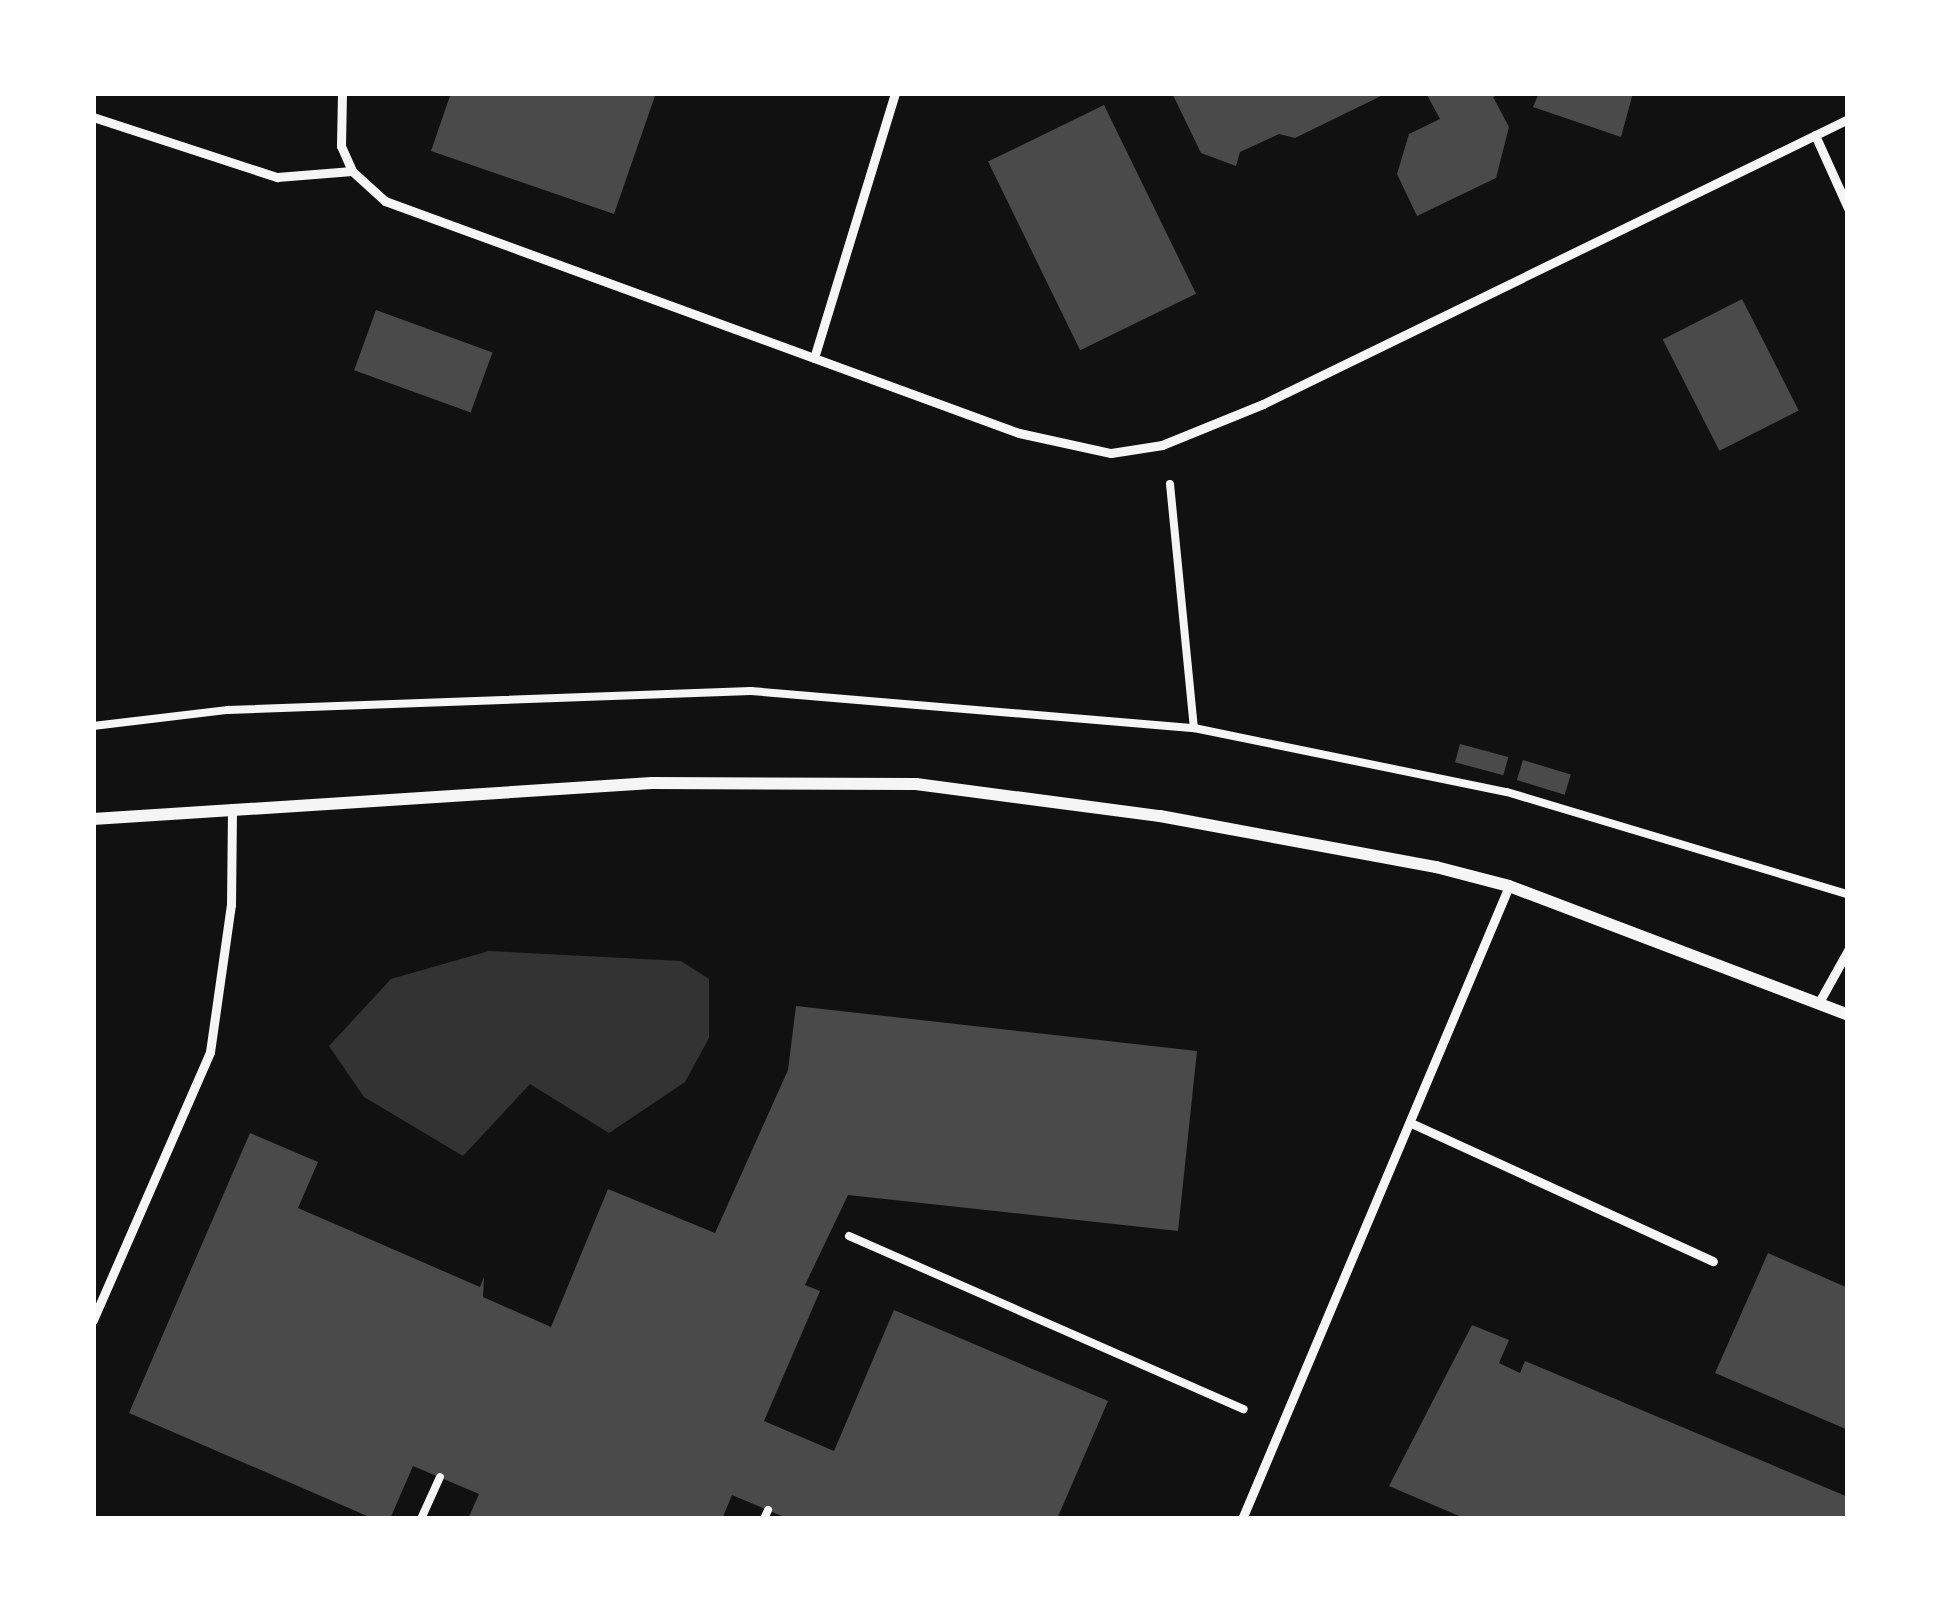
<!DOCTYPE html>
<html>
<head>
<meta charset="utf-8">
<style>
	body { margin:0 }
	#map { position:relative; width:1941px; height:1612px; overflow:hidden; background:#111; font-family:"Work Sans",sans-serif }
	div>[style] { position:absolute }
	.water>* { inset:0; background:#333 }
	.building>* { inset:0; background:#4a4a4a; transform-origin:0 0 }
	.path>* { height:8px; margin:-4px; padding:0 4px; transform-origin:4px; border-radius:4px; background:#f5f5f5 }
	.service>* { height:9px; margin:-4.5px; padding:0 4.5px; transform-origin:4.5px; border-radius:4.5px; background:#f5f5f5 }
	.minor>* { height:12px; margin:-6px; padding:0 6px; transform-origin:6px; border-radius:6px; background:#f5f5f5 }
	span { translate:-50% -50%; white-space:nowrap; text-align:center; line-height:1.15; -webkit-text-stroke:10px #fff; paint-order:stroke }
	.frame { position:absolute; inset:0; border:96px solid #fff; pointer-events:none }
</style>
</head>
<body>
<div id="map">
	<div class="water">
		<i style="clip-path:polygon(489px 951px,681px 961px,709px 979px,709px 1038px,685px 1082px,609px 1133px,530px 1084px,463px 1156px,364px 1097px,329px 1046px,391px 979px)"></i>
	</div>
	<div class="building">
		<i style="clip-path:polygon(451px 93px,656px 93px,614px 214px,431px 151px)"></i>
		<i style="clip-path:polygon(1172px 93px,1387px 93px,1295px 138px,1279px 134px,1240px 152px,1236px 166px,1201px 153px)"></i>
		<i style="clip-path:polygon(1426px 93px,1501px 93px,1493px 97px,1509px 127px,1496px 178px,1417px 216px,1397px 174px,1409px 134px,1440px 119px)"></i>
		<i style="clip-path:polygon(1539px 93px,1633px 93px,1621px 137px,1533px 107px)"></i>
		<i style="left:1104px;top:105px;width:210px;height:129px;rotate:64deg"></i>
		<i style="left:1742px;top:299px;width:125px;height:89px;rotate:63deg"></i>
		<i style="left:376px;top:310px;width:124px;height:64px;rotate:20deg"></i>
		<i style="left:1460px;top:744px;width:50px;height:19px;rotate:15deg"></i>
		<i style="left:1523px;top:760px;width:50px;height:21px;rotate:17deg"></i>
		<i style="clip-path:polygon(796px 1006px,1197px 1051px,1178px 1231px,848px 1195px,805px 1285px,820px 1291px,764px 1421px,834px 1451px,894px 1310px,1108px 1401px,1057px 1519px,789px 1519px,732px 1495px,722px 1519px,468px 1519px,479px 1494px,413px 1466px,390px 1519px,374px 1519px,129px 1413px,250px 1133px,318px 1162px,298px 1208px,480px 1287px,484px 1277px,483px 1297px,551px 1327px,608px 1189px,715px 1233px,788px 1070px)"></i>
		<i style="clip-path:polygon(1768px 1253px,1848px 1288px,1848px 1430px,1715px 1373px)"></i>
		<i style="clip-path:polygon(1472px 1325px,1509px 1340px,1499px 1363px,1520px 1373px,1525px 1361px,1848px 1497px,1848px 1519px,1466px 1519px,1389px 1486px)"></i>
	</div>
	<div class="path">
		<i style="left:1170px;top:484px;width:245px;rotate:84.4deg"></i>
		<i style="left:93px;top:726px;width:136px;rotate:-6.8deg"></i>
		<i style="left:228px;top:710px;width:523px;rotate:-2.08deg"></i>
		<i style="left:751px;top:691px;width:445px;rotate:4.8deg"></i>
		<i style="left:1194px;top:728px;width:319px;rotate:11.6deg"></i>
		<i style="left:1507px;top:792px;width:356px;rotate:16.7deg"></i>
		<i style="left:849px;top:1236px;width:431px;rotate:23.7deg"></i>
		<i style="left:421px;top:1519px;width:46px;rotate:-65.7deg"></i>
		<i style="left:764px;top:1519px;width:10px;rotate:-66deg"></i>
	</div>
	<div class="service">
		<i style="left:342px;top:93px;width:53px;rotate:91.1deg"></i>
		<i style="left:341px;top:146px;width:27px;rotate:66deg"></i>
		<i style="left:352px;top:171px;width:45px;rotate:42.3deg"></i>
		<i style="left:385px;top:201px;width:675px;rotate:20.1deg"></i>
		<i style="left:1019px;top:433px;width:94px;rotate:12.3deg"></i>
		<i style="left:1111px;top:453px;width:52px;rotate:-8.9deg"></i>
		<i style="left:1162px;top:445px;width:109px;rotate:-22.1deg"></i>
		<i style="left:1263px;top:404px;width:651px;rotate:-25.97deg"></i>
		<i style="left:93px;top:117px;width:194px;rotate:18.1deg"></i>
		<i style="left:277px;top:177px;width:75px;rotate:-4.6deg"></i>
		<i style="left:1815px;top:135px;width:80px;rotate:65.7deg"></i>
		<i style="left:814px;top:358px;width:277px;rotate:-73deg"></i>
		<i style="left:1818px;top:1004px;width:62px;rotate:-60.9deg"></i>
		<i style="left:1411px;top:1123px;width:332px;rotate:24.6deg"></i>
		<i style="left:93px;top:1320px;width:292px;rotate:-66.4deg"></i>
		<i style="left:210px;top:1052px;width:148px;rotate:-81.9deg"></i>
		<i style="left:231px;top:905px;width:97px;rotate:-89.4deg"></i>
		<i style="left:1242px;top:1519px;width:687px;rotate:-67.13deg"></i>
	</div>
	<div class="minor">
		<i style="left:93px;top:819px;width:560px;rotate:-3.68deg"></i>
		<i style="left:652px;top:783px;width:264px;rotate:0.2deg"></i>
		<i style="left:916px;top:784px;width:246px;rotate:7.5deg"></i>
		<i style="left:1160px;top:816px;width:281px;rotate:10.5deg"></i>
		<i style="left:1436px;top:867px;width:75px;rotate:14.6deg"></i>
		<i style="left:1509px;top:886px;width:363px;rotate:20.8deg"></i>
	</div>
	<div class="frame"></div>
</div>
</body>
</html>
